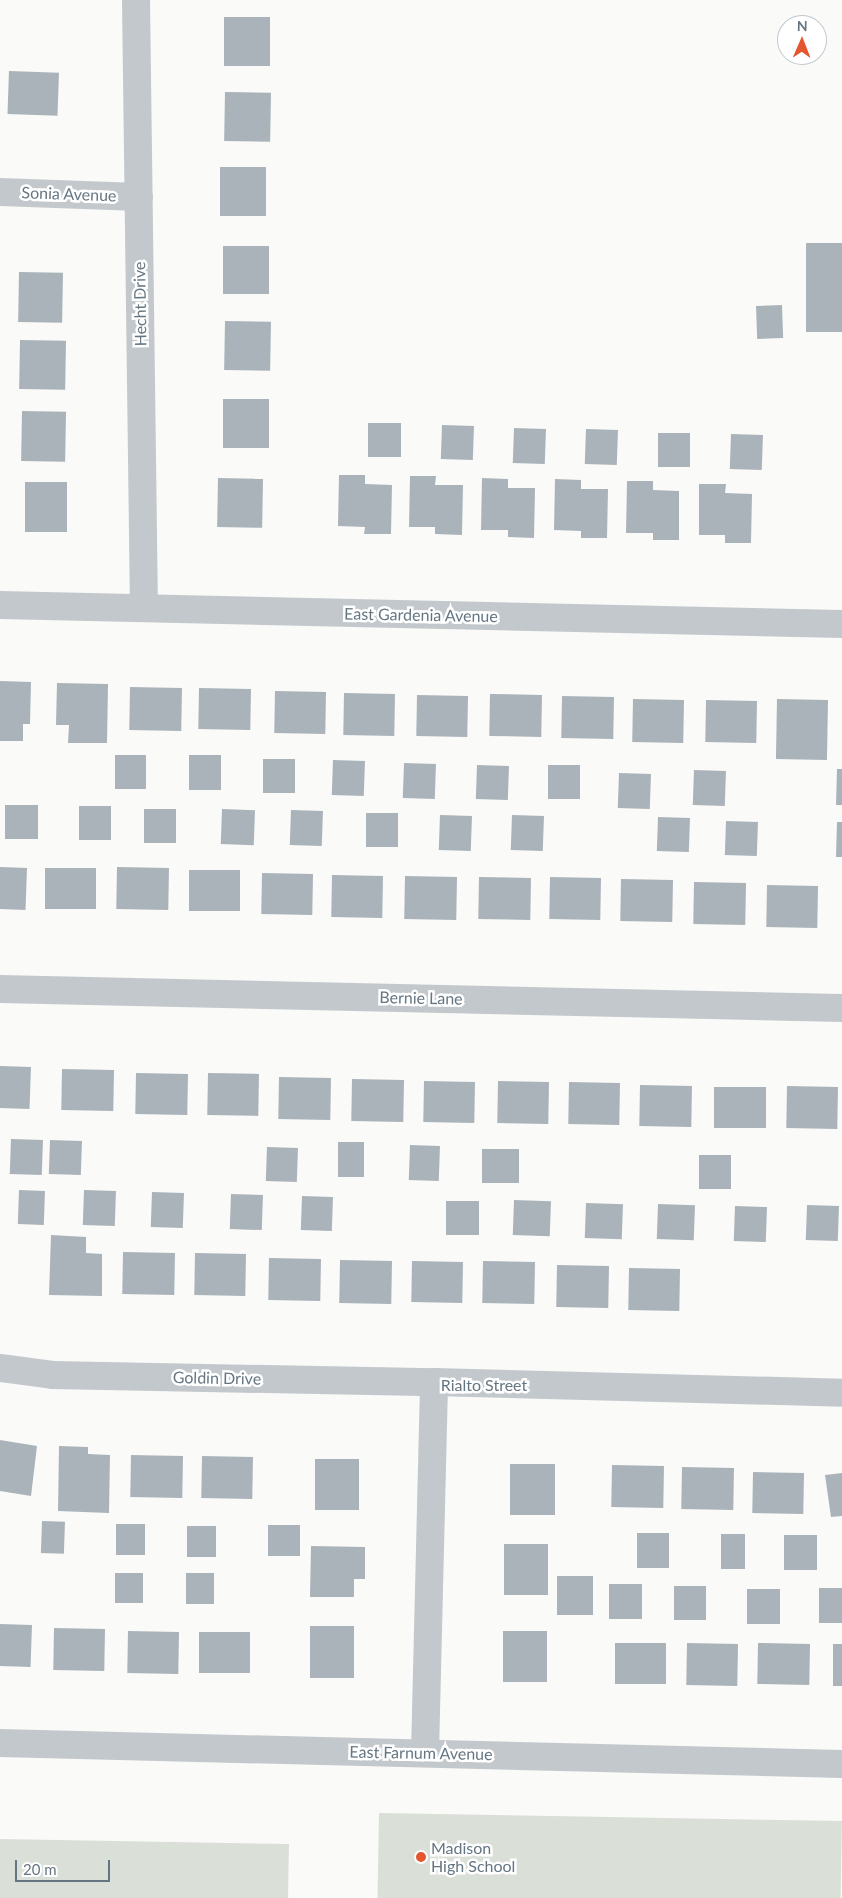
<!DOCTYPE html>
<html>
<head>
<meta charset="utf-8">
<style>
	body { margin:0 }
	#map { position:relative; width:842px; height:1898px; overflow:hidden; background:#fafaf8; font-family:Lato,sans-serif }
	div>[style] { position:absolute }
	.green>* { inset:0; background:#dadfd7; transform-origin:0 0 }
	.building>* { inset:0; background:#aab3b9; transform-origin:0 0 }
	.minor>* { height:28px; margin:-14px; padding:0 14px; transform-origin:14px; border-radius:14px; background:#c3c8cc }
	.dots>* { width:14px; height:14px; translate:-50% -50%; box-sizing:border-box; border:2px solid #fff; border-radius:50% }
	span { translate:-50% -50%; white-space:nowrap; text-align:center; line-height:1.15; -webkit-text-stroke:5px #fff; paint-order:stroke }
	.street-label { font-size:16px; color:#657683 }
	.poi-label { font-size:16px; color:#657683 }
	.left { translate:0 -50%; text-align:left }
	.north { position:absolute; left:777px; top:15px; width:50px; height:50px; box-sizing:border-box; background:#fff; border:1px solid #c1c8cd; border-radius:50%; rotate:1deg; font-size:14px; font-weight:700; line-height:20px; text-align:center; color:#657683 }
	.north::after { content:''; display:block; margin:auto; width:18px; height:22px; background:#e4572e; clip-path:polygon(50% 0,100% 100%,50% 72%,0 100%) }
	.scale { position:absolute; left:15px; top:1860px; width:95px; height:22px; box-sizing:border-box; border:2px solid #657683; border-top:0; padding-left:6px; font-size:15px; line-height:18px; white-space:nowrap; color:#657683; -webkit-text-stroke:4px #fff; paint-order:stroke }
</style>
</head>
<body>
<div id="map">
	<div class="green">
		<i style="left:379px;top:1813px;width:463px;height:85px;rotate:1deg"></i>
		<i style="left:0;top:1839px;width:289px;height:59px;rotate:1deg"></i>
	</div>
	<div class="building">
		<i style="left:224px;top:17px;width:46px;height:49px"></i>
		<i style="left:9px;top:71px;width:50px;height:43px;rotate:2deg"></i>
		<i style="left:225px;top:92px;width:46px;height:49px;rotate:1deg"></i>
		<i style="left:220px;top:167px;width:46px;height:49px"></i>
		<i style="left:842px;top:243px;width:89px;height:36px;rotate:90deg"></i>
		<i style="left:223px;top:246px;width:46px;height:48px"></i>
		<i style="left:19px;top:272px;width:44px;height:50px;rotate:1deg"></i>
		<i style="left:782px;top:305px;width:33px;height:26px;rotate:88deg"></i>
		<i style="left:225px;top:321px;width:46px;height:49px;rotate:1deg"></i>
		<i style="left:20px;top:340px;width:46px;height:49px;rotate:1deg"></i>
		<i style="left:223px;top:399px;width:46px;height:49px"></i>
		<i style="left:22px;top:411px;width:44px;height:50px;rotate:1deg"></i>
		<i style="left:368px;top:423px;width:33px;height:34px"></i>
		<i style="left:442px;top:425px;width:32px;height:34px;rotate:2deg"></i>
		<i style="left:514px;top:428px;width:32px;height:35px;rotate:2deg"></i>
		<i style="left:586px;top:429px;width:32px;height:35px;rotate:2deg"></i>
		<i style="left:658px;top:433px;width:32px;height:34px"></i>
		<i style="left:731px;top:434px;width:32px;height:35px;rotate:2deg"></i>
		<i style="clip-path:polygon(339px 475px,365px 475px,365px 484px,392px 485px,391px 534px,364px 534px,365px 527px,338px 526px)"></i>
		<i style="clip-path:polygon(410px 476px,436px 476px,435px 485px,463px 485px,462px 535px,435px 534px,435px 527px,409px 527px)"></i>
		<i style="left:218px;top:478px;width:45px;height:49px;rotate:1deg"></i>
		<i style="clip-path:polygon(482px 478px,508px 479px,508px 488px,535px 488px,534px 538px,508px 537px,508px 530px,481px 530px)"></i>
		<i style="clip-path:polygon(555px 479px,581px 480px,581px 489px,608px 489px,607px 538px,581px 538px,581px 531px,554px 530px)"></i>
		<i style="clip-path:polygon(627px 481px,653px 481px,653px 490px,679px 491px,679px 540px,653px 540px,653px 533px,626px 533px)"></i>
		<i style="left:67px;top:482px;width:50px;height:42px;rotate:90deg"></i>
		<i style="clip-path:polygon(699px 484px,726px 484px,725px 493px,752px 494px,751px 543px,725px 543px,725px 535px,699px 535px)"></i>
		<i style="clip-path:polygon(0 681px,31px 682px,30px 724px,23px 724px,23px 741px,0 741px)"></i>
		<i style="clip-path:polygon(57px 683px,108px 684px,107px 743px,68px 743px,69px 725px,56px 725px)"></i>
		<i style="left:130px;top:687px;width:52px;height:43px;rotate:1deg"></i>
		<i style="left:199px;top:688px;width:52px;height:41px;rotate:1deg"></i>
		<i style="left:275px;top:691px;width:51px;height:42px;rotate:1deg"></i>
		<i style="left:344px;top:693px;width:51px;height:42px;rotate:1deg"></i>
		<i style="left:490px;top:694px;width:52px;height:42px;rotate:1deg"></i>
		<i style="left:417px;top:695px;width:51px;height:41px;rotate:1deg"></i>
		<i style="left:562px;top:696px;width:52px;height:42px;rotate:1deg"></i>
		<i style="left:633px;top:699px;width:51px;height:43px;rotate:1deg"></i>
		<i style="left:777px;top:699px;width:51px;height:60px;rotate:1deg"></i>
		<i style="left:706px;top:700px;width:51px;height:42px;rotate:1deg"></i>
		<i style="left:115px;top:755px;width:31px;height:34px"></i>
		<i style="left:189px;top:755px;width:32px;height:35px"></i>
		<i style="left:263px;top:759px;width:32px;height:34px"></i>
		<i style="left:333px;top:760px;width:32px;height:35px;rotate:2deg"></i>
		<i style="left:404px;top:763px;width:32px;height:35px;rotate:2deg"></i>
		<i style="left:477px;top:765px;width:32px;height:34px;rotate:2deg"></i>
		<i style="left:548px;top:765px;width:32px;height:34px"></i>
		<i style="clip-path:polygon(837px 769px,842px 769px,842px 805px,836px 805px)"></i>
		<i style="left:694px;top:770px;width:32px;height:35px;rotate:2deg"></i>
		<i style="left:619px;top:773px;width:32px;height:35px;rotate:2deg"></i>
		<i style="left:5px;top:805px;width:33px;height:34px"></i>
		<i style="left:79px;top:806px;width:32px;height:34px"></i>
		<i style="left:144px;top:809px;width:32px;height:34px"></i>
		<i style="left:222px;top:809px;width:33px;height:35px;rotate:2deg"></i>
		<i style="left:291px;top:810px;width:32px;height:35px;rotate:2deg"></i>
		<i style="left:366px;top:813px;width:32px;height:34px"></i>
		<i style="left:440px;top:815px;width:32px;height:35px;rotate:2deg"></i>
		<i style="left:512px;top:815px;width:32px;height:35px;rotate:2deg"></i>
		<i style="left:658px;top:817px;width:32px;height:34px;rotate:2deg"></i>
		<i style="left:726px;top:821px;width:32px;height:34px;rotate:2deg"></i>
		<i style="clip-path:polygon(837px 822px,842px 822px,842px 857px,836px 857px)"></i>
		<i style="left:0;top:867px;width:27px;height:42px;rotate:2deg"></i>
		<i style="left:117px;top:867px;width:52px;height:42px;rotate:1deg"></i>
		<i style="left:45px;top:868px;width:51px;height:41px"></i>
		<i style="left:189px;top:870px;width:51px;height:41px"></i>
		<i style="left:262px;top:873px;width:51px;height:41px;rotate:1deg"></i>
		<i style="left:332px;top:875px;width:51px;height:42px;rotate:1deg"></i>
		<i style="left:405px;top:876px;width:52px;height:43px;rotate:1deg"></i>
		<i style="left:479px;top:877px;width:52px;height:42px;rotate:1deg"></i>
		<i style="left:550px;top:877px;width:51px;height:42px;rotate:1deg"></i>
		<i style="left:621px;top:879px;width:52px;height:42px;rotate:1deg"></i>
		<i style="left:694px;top:882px;width:52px;height:42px;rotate:1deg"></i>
		<i style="left:767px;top:885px;width:51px;height:42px;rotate:1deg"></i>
		<i style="left:0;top:1066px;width:31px;height:42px;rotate:2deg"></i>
		<i style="left:62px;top:1069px;width:52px;height:41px;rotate:1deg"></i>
		<i style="left:136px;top:1073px;width:52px;height:41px;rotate:1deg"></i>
		<i style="left:208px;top:1073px;width:51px;height:42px;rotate:1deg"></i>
		<i style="left:279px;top:1077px;width:52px;height:42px;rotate:1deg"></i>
		<i style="left:352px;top:1079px;width:52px;height:42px;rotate:1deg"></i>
		<i style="left:424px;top:1081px;width:51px;height:41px;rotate:1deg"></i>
		<i style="left:498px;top:1081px;width:51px;height:42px;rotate:1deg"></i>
		<i style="left:569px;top:1082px;width:51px;height:42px;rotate:1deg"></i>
		<i style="left:640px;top:1085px;width:52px;height:41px;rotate:1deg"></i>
		<i style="left:787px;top:1086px;width:51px;height:42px;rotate:1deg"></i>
		<i style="left:714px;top:1087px;width:52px;height:41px"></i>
		<i style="left:11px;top:1139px;width:32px;height:35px;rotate:2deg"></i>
		<i style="left:50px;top:1140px;width:32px;height:34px;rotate:2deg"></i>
		<i style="left:338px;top:1142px;width:26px;height:35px"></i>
		<i style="left:410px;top:1145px;width:30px;height:35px;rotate:2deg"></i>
		<i style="left:267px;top:1147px;width:31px;height:34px;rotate:2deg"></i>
		<i style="left:482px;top:1149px;width:37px;height:34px"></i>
		<i style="left:699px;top:1155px;width:32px;height:34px"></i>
		<i style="left:19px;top:1190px;width:26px;height:34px;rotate:2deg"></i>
		<i style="left:84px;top:1190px;width:32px;height:35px;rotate:2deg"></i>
		<i style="left:152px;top:1192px;width:32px;height:35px;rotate:2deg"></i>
		<i style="left:231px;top:1194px;width:32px;height:35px;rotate:2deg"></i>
		<i style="left:302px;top:1196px;width:31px;height:34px;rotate:2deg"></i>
		<i style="left:514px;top:1200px;width:37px;height:35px;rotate:2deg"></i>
		<i style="left:446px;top:1201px;width:33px;height:34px"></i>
		<i style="left:586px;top:1203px;width:37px;height:35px;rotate:2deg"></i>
		<i style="left:658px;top:1204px;width:37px;height:35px;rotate:2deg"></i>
		<i style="left:807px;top:1205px;width:32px;height:35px;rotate:2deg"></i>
		<i style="left:735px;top:1206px;width:32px;height:35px;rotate:2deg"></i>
		<i style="clip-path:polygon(51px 1235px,86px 1237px,86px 1253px,102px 1254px,102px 1296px,49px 1295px)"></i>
		<i style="left:123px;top:1252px;width:52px;height:42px;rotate:1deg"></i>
		<i style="left:195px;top:1253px;width:51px;height:42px;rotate:1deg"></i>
		<i style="left:269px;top:1258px;width:52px;height:42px;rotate:1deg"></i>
		<i style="left:340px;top:1260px;width:52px;height:43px;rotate:1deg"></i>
		<i style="left:412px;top:1261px;width:51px;height:41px;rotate:1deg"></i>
		<i style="left:483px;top:1261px;width:52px;height:42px;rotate:1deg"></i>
		<i style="left:557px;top:1265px;width:52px;height:42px;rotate:1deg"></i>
		<i style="left:629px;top:1268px;width:51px;height:42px;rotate:1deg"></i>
		<i style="clip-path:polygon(0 1440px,37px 1446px,31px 1496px,0 1491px)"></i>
		<i style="clip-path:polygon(59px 1446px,88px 1447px,88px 1454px,110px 1455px,109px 1513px,58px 1511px)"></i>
		<i style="left:131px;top:1455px;width:52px;height:42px;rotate:1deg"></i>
		<i style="left:202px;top:1456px;width:51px;height:42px;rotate:1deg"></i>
		<i style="left:315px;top:1459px;width:44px;height:51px"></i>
		<i style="left:510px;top:1464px;width:45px;height:51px"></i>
		<i style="left:612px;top:1465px;width:52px;height:42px;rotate:1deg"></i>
		<i style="left:682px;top:1467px;width:52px;height:42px;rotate:1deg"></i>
		<i style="left:753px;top:1472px;width:51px;height:41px;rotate:1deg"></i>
		<i style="clip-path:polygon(842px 1473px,842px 1516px,831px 1517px,825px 1475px)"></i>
		<i style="left:42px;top:1521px;width:23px;height:32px;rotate:2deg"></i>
		<i style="left:116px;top:1524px;width:29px;height:31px"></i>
		<i style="left:268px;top:1525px;width:32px;height:31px"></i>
		<i style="left:187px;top:1526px;width:29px;height:31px"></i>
		<i style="left:637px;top:1533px;width:32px;height:35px"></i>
		<i style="left:721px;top:1534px;width:24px;height:35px"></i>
		<i style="left:784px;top:1535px;width:33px;height:35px"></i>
		<i style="left:504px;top:1544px;width:44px;height:51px"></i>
		<i style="clip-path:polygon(311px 1546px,365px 1547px,365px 1579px,354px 1579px,354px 1597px,310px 1597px)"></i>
		<i style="left:115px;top:1573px;width:28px;height:30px"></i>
		<i style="left:186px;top:1573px;width:28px;height:31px"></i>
		<i style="left:557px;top:1576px;width:36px;height:39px"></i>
		<i style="left:609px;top:1584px;width:33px;height:35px"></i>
		<i style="left:674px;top:1586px;width:32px;height:34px"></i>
		<i style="left:819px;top:1588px;width:23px;height:35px"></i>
		<i style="left:747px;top:1589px;width:33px;height:35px"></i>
		<i style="left:0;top:1624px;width:32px;height:42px;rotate:2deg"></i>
		<i style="left:310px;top:1626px;width:44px;height:52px"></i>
		<i style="left:54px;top:1628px;width:51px;height:42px;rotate:1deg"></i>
		<i style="left:128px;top:1631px;width:51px;height:42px;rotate:1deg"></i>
		<i style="left:503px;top:1631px;width:44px;height:51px"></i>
		<i style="left:199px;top:1632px;width:51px;height:41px"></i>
		<i style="left:615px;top:1643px;width:51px;height:41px"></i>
		<i style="left:687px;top:1643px;width:51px;height:42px;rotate:1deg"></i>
		<i style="left:758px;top:1643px;width:52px;height:41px;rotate:1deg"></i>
		<i style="left:833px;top:1644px;width:9px;height:42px"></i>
	</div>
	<div class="minor">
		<i style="left:136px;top:0;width:608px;rotate:89.25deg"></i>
		<i style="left:0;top:192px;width:139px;rotate:2.1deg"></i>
		<i style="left:0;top:605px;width:842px;rotate:1.29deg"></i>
		<i style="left:0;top:989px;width:842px;rotate:1.29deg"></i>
		<i style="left:0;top:1368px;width:53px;rotate:7.5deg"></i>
		<i style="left:53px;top:1375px;width:381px;rotate:1.1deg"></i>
		<i style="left:434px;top:1382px;width:408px;rotate:1.5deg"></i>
		<i style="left:0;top:1743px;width:842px;rotate:1.43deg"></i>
		<i style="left:425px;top:1753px;width:371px;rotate:-88.6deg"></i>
	</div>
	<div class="dots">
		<i style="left:421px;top:1857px;background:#e4572e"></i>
	</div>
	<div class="street-label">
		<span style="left:69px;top:194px;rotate:2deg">Sonia Avenue</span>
		<span style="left:140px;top:304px;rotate:-91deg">Hecht Drive</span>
		<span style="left:421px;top:615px;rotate:1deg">East Gardenia Avenue</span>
		<span style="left:421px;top:998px;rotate:1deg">Bernie Lane</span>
		<span style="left:217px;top:1378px;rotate:1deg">Goldin Drive</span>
		<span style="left:484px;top:1385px">Rialto Street</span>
		<span style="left:421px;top:1753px;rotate:1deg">East Farnum Avenue</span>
	</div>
	<div class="poi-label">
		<span class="left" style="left:431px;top:1857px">Madison<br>High School</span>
	</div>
	<div class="north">N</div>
	<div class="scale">20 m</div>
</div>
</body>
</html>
